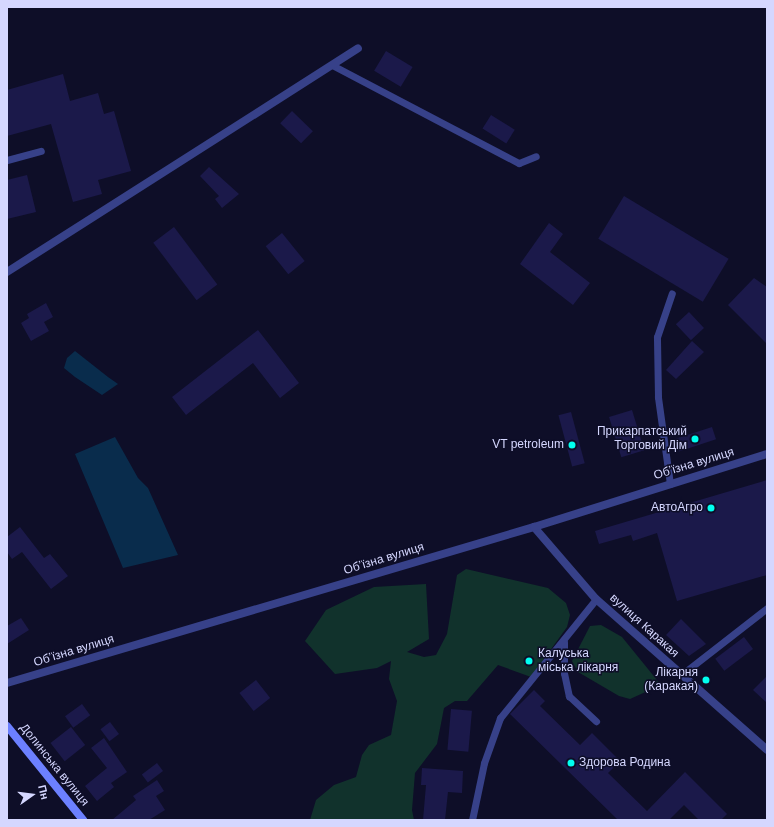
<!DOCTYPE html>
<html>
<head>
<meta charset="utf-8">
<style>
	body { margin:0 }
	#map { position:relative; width:774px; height:827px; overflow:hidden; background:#0e0e28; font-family:Helvetica,sans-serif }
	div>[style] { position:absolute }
	.green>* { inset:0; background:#11322c }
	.water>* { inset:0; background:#092c4c }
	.building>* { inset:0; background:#1b194a; transform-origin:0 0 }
	.service>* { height:7px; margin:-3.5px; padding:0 3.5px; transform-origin:3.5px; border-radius:3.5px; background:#374189 }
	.minor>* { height:8px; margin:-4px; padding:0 4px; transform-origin:4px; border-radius:4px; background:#374189 }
	.secondary>* { height:8px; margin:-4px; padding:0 4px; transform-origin:4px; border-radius:4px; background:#6c80ff }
	.dots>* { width:11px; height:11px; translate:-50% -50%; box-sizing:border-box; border:2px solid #0e0e28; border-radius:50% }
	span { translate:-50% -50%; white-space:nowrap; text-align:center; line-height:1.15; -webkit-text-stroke:3px #0e0e28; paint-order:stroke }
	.poi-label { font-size:12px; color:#d5d7ff }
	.right { translate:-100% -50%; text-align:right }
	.left { translate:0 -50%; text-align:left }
	.street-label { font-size:12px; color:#d5d7ff }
	.frame { position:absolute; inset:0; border:8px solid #d5d7ff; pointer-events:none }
	.north { position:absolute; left:12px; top:775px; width:40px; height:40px; -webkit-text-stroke:3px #0e0e28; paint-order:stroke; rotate:76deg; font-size:11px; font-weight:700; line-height:16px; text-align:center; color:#d5d7ff }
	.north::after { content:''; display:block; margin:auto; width:14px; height:18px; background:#d5d7ff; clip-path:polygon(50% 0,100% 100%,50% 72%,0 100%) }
</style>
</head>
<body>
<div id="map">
	<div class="green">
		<i style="clip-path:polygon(466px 569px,548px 588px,566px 603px,570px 615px,567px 627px,531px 677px,498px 665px,467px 701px,455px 701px,444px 708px,437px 744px,415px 773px,412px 810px,414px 820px,310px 820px,316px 800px,334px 785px,356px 777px,362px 755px,369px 745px,391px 735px,397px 701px,389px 679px,391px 661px,377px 668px,335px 674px,305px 641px,326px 610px,374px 587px,426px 584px,429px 639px,407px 652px,424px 657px,436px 655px,447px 634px,457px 575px)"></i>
		<i style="clip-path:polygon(601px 625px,622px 637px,661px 685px,630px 699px,619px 696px,578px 672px,572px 661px,590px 626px)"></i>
	</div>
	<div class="water">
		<i style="clip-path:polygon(75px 351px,108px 377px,118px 384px,102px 395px,75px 377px,64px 368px,67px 358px)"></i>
		<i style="clip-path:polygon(115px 437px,138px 478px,148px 488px,178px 555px,123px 568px,75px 454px)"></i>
	</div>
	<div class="building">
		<i style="left:386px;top:51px;width:31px;height:23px;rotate:31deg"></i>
		<i style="clip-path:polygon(63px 74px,70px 101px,98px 93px,104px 114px,114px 111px,131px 171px,98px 180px,102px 194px,73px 202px,51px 124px,7px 136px,7px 90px)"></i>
		<i style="left:292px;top:111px;width:29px;height:17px;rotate:44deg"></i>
		<i style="left:491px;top:115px;width:28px;height:16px;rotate:32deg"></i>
		<i style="clip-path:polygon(209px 167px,239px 194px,222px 208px,215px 199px,219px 196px,200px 176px)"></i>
		<i style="clip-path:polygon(27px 175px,36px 212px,7px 219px,7px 180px)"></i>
		<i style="left:624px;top:196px;width:122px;height:50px;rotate:31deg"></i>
		<i style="clip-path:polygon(549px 223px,563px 234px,550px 252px,590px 283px,573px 305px,520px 264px)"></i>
		<i style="left:174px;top:227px;width:72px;height:26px;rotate:53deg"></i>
		<i style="left:282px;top:233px;width:36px;height:21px;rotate:51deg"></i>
		<i style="clip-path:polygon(754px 278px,767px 287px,767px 344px,728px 305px)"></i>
		<i style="clip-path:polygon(46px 303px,53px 317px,44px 322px,49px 331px,31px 341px,21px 323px,29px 318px,27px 314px)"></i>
		<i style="left:689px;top:312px;width:22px;height:18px;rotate:47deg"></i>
		<i style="clip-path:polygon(258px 330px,299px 383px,280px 398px,253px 363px,186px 415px,172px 397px)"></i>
		<i style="clip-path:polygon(692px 341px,704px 352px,676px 379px,666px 370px)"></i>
		<i style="left:632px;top:410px;width:42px;height:24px;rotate:73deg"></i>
		<i style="left:571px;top:412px;width:53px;height:13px;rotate:75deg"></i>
		<i style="left:712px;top:427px;width:13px;height:39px;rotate:72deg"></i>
		<i style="clip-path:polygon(767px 480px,767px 575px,677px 601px,657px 533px,633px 541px,631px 535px,599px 544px,595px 531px)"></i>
		<i style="clip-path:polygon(20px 527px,44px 558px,50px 554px,68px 576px,51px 589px,22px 552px,12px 559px,7px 552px,7px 537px)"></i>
		<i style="clip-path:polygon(21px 618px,29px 630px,7px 644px,7px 626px)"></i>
		<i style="clip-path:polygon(681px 619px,706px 644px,689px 656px,666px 635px)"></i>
		<i style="left:744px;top:637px;width:15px;height:36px;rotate:53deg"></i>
		<i style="clip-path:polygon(767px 676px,767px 703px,753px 690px)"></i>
		<i style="left:256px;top:680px;width:23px;height:21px;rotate:52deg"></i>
		<i style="clip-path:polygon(534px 690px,545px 701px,540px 706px,580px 745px,592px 733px,620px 761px,608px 773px,647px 811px,685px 772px,727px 814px,721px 820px,699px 820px,684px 805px,669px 820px,618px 820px,510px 714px)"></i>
		<i style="left:82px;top:704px;width:14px;height:21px;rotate:54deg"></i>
		<i style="left:451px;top:709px;width:21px;height:41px;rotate:5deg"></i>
		<i style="left:110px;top:722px;width:15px;height:12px;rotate:53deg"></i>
		<i style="left:71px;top:727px;width:23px;height:26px;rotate:52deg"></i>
		<i style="clip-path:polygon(104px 738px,127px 772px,111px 783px,114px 787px,97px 801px,85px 786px,107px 768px,91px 748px)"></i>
		<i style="left:157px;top:763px;width:10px;height:19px;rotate:53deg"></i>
		<i style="clip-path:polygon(422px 768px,463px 771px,462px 793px,448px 792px,445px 820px,423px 820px,426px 785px,421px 785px)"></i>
		<i style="clip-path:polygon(157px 780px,164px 791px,156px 796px,165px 810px,149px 820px,112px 820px,136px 800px,133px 796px)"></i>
	</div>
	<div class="service">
		<i style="left:332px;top:65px;width:211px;rotate:27.7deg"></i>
		<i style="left:519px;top:163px;width:18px;rotate:-22deg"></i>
		<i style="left:7px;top:160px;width:35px;rotate:-15deg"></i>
		<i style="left:670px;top:484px;width:88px;rotate:-97.9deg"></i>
		<i style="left:658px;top:397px;width:60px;rotate:-91deg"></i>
		<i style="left:657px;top:337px;width:46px;rotate:-71.2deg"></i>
		<i style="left:564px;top:642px;width:31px;rotate:90deg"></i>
		<i style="left:564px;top:673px;width:24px;rotate:78deg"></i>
		<i style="left:569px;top:696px;width:37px;rotate:43deg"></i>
		<i style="left:681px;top:675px;width:109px;rotate:-37.9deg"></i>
		<i style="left:472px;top:820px;width:58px;rotate:-78.1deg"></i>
		<i style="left:484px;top:763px;width:48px;rotate:-70.4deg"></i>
		<i style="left:500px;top:718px;width:153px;rotate:-51.1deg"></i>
	</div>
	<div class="minor">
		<i style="left:7px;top:272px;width:416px;rotate:-32.5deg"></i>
		<i style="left:534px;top:527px;width:95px;rotate:49.3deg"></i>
		<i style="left:596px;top:599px;width:228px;rotate:41.4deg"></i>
		<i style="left:7px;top:683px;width:550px;rotate:-16.49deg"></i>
		<i style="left:534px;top:527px;width:244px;rotate:-17.4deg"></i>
	</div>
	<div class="secondary">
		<i style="left:7px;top:726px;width:121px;rotate:51deg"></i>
	</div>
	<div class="dots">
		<i style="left:695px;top:439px;background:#01fff0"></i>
		<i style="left:572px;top:445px;background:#01fff0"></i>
		<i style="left:711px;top:508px;background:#01fff0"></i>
		<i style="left:529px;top:661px;background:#01fff0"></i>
		<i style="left:706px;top:680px;background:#01fff0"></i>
		<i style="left:571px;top:763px;background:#01fff0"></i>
	</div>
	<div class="poi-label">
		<span class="right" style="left:687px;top:439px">Прикарпатський<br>Торговий Дім</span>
		<span class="right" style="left:564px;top:445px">VT petroleum</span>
		<span class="right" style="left:703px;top:508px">АвтоАгро</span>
		<span class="left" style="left:538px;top:661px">Калуська<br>міська лікарня</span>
		<span class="right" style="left:698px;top:680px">Лікарня<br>(Каракая)</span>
		<span class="left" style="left:579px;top:763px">Здорова Родина</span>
	</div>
	<div class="street-label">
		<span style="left:694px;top:464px;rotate:-17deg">Обʼїзна вулиця</span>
		<span style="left:384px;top:559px;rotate:-17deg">Обʼїзна вулиця</span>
		<span style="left:644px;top:626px;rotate:42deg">вулиця Каракая</span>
		<span style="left:74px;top:651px;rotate:-17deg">Обʼїзна вулиця</span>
		<span style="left:54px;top:765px;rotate:51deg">Долинська вулиця</span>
	</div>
	<div class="frame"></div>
	<div class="north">Пн</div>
</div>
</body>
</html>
